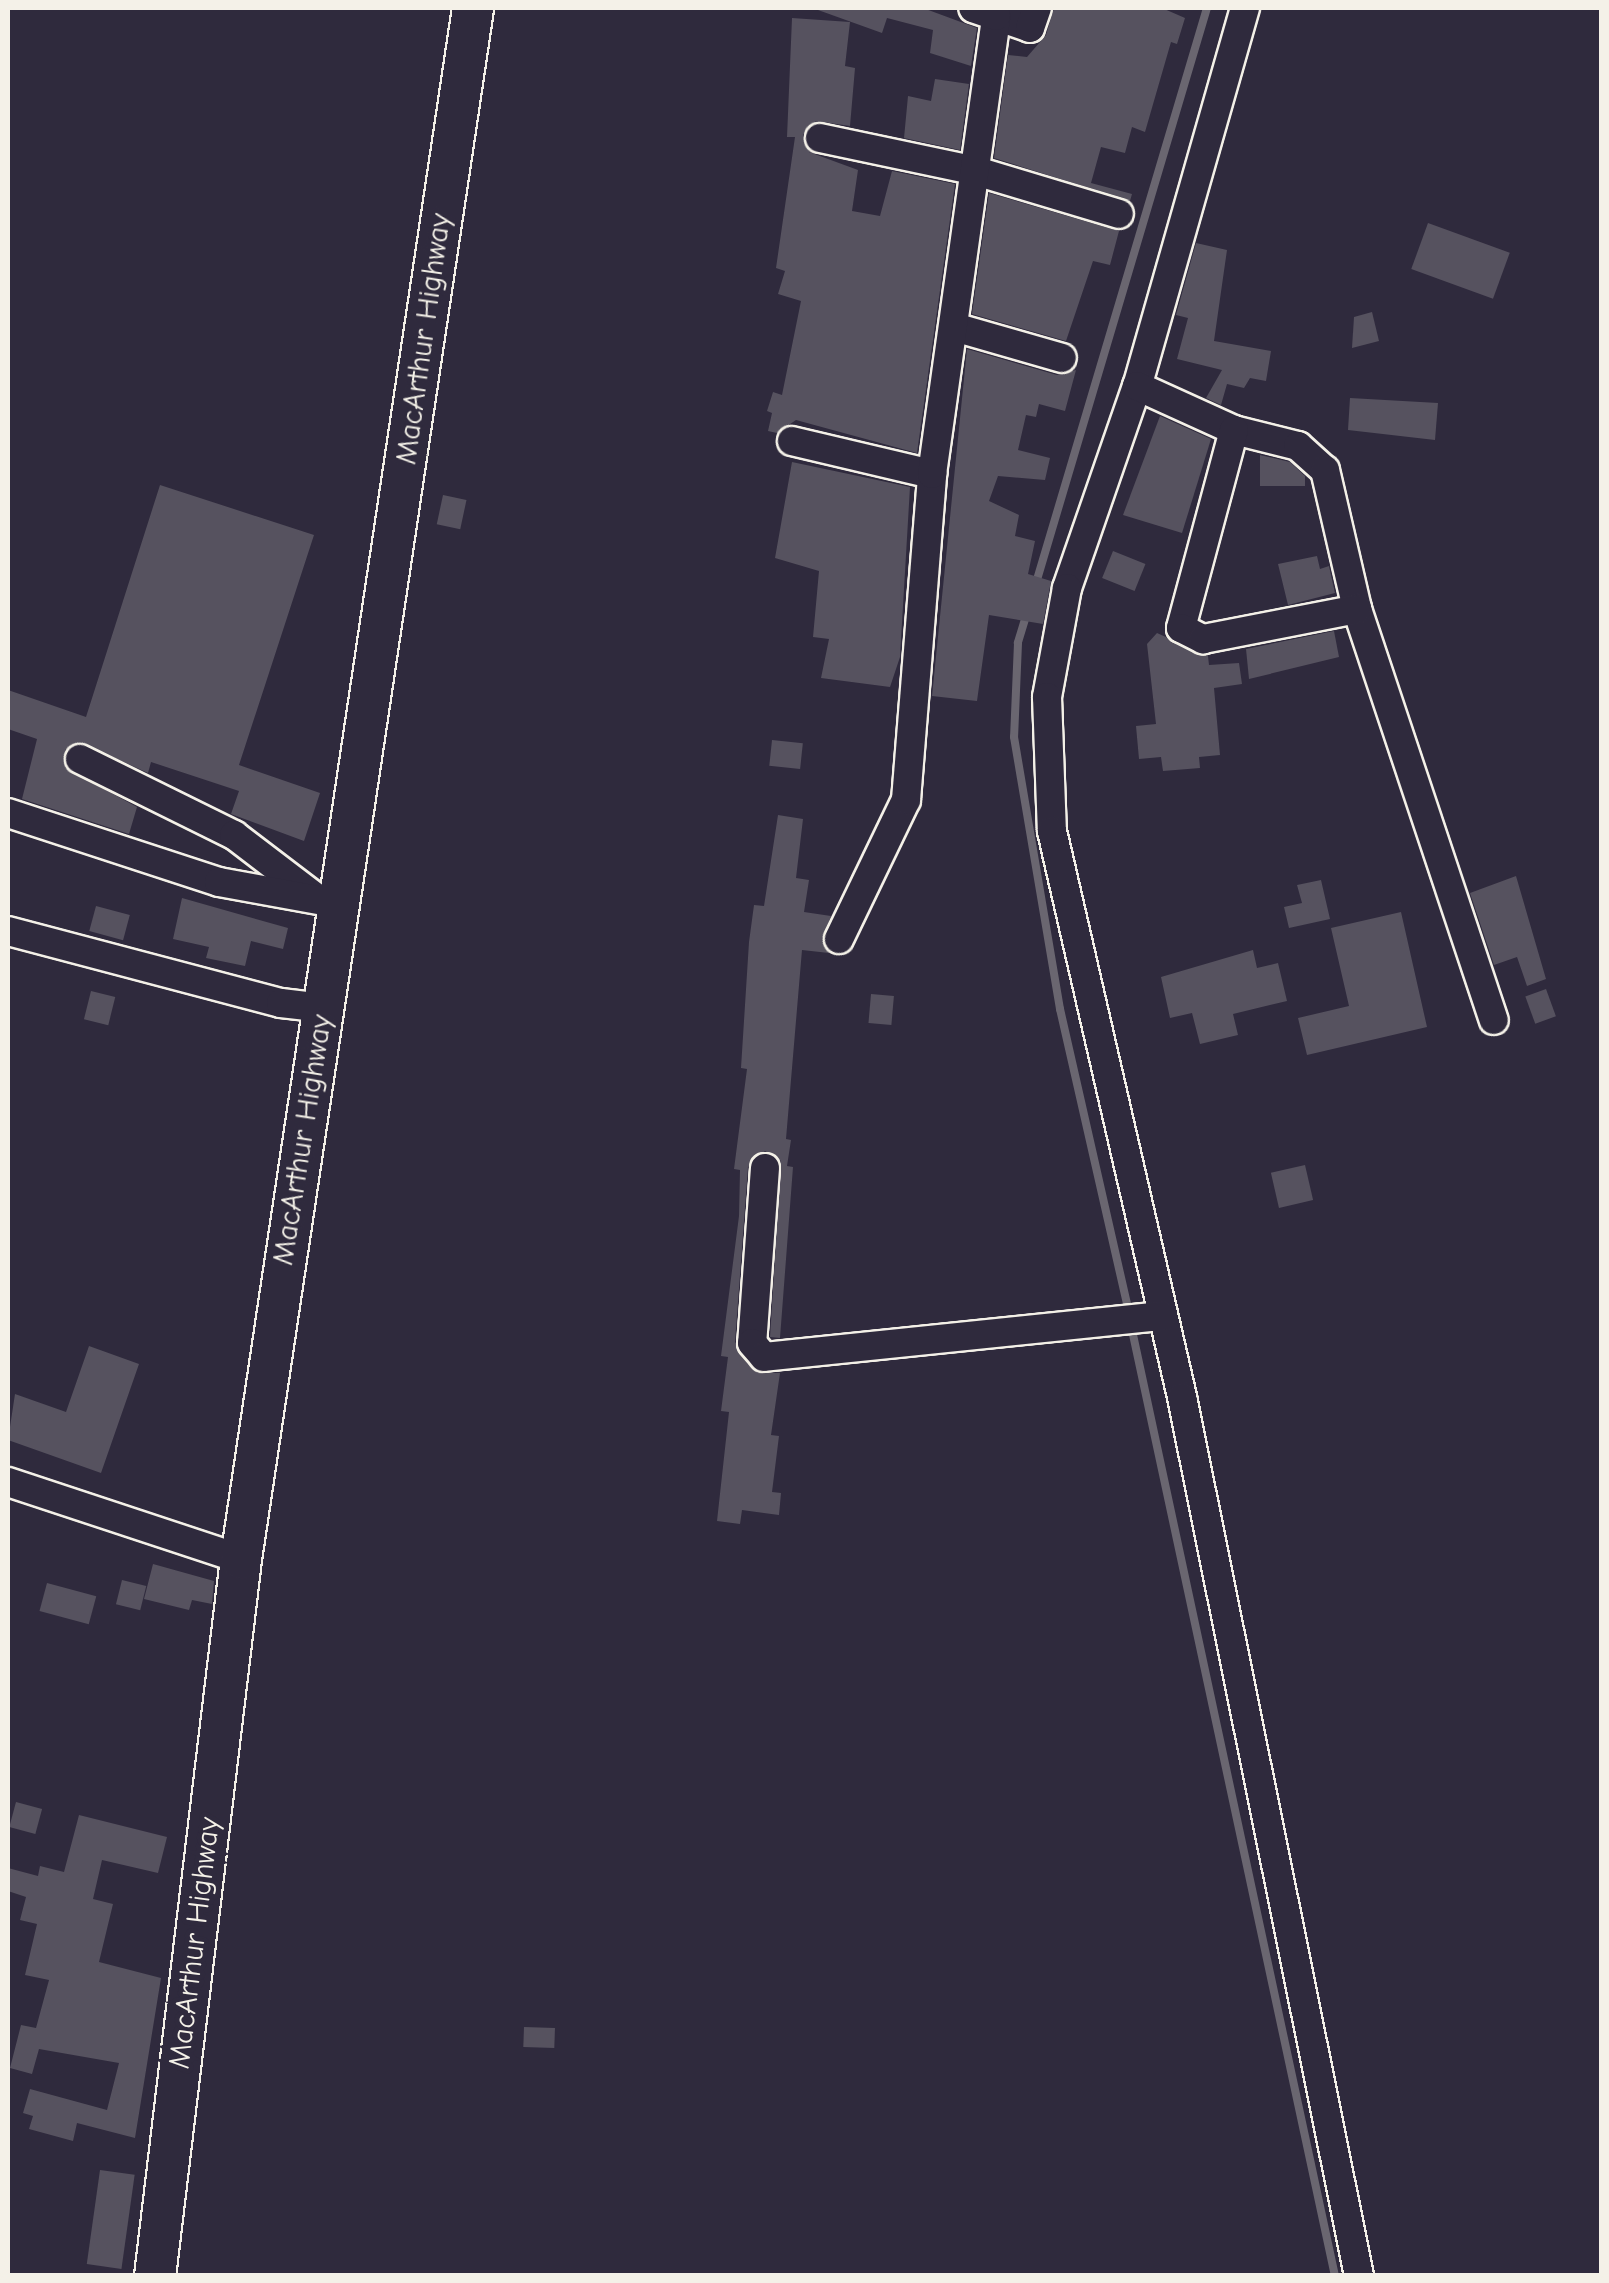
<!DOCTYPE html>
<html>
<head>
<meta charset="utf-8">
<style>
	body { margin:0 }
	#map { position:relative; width:1609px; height:2283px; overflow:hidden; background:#2f2a3d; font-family:"Comic Neue",sans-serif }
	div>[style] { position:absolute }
	.stream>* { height:8px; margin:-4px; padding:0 4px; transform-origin:4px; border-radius:4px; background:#6a6670 }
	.building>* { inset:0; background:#56525f; transform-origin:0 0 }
	.roads { filter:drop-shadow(2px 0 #f4f1e8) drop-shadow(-2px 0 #f4f1e8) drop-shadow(0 2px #f4f1e8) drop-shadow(0 -2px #f4f1e8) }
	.minor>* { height:28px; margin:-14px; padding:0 14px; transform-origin:14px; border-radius:14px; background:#2f2a3d }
	.highway>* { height:40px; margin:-20px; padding:0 20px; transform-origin:20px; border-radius:20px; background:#2f2a3d }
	span { translate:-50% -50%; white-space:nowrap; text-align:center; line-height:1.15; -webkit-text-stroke:10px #2f2a3d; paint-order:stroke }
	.street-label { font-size:30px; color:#f4f1e8 }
	.frame { position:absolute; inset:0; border:10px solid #f4f1e8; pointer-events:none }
</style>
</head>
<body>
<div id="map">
	<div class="stream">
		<i style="left:1036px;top:583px;width:600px;rotate:-73.44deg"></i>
		<i style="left:1026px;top:616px;width:28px;rotate:107deg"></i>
		<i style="left:1018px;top:643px;width:94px;rotate:92.4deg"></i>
		<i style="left:1014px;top:737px;width:276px;rotate:80.4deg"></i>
		<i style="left:1060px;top:1009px;width:303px;rotate:77.2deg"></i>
		<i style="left:1132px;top:1330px;width:968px;rotate:77.89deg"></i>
	</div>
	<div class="building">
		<i style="clip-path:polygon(923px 8px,977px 28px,971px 66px,930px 53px,933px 30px,887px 18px,882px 33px,818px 10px)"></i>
		<i style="clip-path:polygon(1054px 8px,1162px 8px,1185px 18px,1177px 44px,1171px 42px,1145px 132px,1132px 127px,1125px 153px,1101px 147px,1091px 183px,1132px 194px,1130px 201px,994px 158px,1008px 55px,1027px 57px,1046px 35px)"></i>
		<i style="clip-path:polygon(792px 18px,850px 22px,845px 66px,855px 68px,850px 126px,816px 121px,803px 135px,809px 152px,858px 170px,852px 211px,880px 216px,892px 171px,955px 184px,917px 453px,796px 420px,777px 433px,768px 431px,772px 413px,767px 411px,773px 392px,782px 395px,801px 301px,778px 294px,785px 271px,776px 268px,795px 137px,787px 137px)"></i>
		<i style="clip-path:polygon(935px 79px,969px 84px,960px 150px,904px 138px,908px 96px,931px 101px)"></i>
		<i style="clip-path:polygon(989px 193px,1119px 231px,1110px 265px,1093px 261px,1066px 341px,972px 314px)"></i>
		<i style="left:1428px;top:223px;width:87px;height:49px;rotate:20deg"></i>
		<i style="clip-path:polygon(1196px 243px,1227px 250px,1214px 341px,1271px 351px,1266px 381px,1250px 378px,1244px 388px,1227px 384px,1221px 405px,1206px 398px,1222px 370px,1177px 359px,1188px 318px,1176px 315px)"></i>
		<i style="clip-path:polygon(1372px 312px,1379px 341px,1352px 348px,1354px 317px)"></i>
		<i style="clip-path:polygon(967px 349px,1057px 375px,1076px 370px,1065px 411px,1039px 404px,1036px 417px,1026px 415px,1018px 450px,1050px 458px,1045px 480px,998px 476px,989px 501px,1019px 515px,1015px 536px,1035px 541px,1028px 574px,1051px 581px,1043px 624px,989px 615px,977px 701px,932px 696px)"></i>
		<i style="clip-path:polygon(1350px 398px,1438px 403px,1435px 440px,1348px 430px)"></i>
		<i style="clip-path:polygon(1160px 416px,1211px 439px,1182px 533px,1123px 515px)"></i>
		<i style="clip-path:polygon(1260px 455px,1290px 462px,1305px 476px,1305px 486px,1260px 486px)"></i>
		<i style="clip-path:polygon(792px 462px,910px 487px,900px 657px,890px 687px,821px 678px,829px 639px,813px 637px,819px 571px,775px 558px)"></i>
		<i style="clip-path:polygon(160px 485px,314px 535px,239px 765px,320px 793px,304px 841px,231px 814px,239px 791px,151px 762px,148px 773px,80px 742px,65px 750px,65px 768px,137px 807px,129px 834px,22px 799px,37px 739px,8px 729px,8px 690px,86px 717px)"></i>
		<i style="left:443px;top:495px;width:24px;height:30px;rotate:12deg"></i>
		<i style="left:1113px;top:551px;width:35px;height:29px;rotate:22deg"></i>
		<i style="clip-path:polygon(1317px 556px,1320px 569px,1329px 566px,1335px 593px,1288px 605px,1278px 564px)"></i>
		<i style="clip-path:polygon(1334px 631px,1339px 657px,1249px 679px,1246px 649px)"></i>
		<i style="clip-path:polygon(1157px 633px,1208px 656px,1209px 665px,1239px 663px,1242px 684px,1214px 688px,1220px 755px,1199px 757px,1200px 768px,1163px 771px,1161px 757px,1139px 759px,1136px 726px,1156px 724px,1147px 644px)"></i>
		<i style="left:772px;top:740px;width:31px;height:26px;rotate:6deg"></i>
		<i style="clip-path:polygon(778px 815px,803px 819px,796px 878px,809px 880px,804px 912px,831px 916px,822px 939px,829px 953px,802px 950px,786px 1139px,791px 1140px,787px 1166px,793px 1167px,780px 1338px,770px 1337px,781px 1161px,765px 1151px,748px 1167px,735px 1342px,757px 1373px,780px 1373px,771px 1435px,779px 1436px,772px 1492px,781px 1493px,779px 1515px,742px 1510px,740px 1524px,717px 1521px,729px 1412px,721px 1411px,728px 1357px,721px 1356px,739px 1216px,740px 1170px,734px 1169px,747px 1069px,741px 1068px,749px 942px,754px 905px,764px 906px)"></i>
		<i style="clip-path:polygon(1516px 876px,1546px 979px,1527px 986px,1517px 957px,1494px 965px,1470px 893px)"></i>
		<i style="clip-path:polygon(1321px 880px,1330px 919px,1289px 928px,1284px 907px,1302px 903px,1297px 885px)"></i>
		<i style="clip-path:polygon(182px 898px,288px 928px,283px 949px,251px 941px,245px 966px,206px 958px,209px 947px,173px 939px)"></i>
		<i style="left:96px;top:906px;width:35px;height:26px;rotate:15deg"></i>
		<i style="clip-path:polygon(1401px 912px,1427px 1027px,1307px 1055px,1298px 1018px,1349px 1006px,1331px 928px)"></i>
		<i style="clip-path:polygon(1253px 950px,1257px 968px,1278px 963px,1287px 1001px,1233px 1014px,1238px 1035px,1200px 1044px,1192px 1013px,1170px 1018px,1161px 977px)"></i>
		<i style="left:1546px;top:989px;width:29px;height:22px;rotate:70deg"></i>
		<i style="left:91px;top:991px;width:25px;height:29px;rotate:14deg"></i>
		<i style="left:871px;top:994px;width:23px;height:29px;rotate:5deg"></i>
		<i style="left:1305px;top:1165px;width:36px;height:35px;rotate:77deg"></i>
		<i style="clip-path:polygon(89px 1346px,139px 1364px,101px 1473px,8px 1440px,15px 1394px,66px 1412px)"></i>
		<i style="clip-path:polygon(153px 1564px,214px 1581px,212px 1604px,192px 1600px,189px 1610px,144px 1599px)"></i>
		<i style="left:122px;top:1580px;width:25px;height:25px;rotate:14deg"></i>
		<i style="left:47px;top:1583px;width:51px;height:29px;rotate:15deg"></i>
		<i style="left:16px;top:1802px;width:27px;height:26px;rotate:15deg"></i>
		<i style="clip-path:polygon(79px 1815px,167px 1837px,158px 1873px,102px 1860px,93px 1899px,113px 1904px,99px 1962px,161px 1978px,135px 2138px,77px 2123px,73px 2141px,29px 2129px,33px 2116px,23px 2113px,30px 2089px,107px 2110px,119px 2063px,39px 2049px,32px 2074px,10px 2068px,21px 2025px,36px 2028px,49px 1980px,25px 1975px,37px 1924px,20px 1920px,26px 1897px,8px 1891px,8px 1868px,38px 1876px,40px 1866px,64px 1872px)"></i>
		<i style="left:524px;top:2027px;width:31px;height:20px;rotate:2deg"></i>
		<i style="left:100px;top:2170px;width:35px;height:95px;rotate:8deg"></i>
	</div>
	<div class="roads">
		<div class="minor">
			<i style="left:1245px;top:8px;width:393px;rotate:105.9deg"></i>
			<i style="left:1137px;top:386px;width:214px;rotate:109.1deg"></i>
			<i style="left:1067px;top:588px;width:111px;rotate:100.4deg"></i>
			<i style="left:1047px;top:697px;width:134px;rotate:87.9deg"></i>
			<i style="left:1052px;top:831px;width:581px;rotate:77.06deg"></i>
			<i style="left:1182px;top:1397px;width:897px;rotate:78.61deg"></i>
			<i style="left:996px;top:16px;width:36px;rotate:19deg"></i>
			<i style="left:1030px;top:28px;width:21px;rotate:-71deg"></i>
			<i style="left:820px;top:138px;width:159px;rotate:11.9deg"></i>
			<i style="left:976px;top:171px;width:149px;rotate:16.7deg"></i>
			<i style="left:954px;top:327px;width:112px;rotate:16deg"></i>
			<i style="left:1137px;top:386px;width:107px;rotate:24.4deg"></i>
			<i style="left:1234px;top:430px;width:66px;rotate:14deg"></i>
			<i style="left:1298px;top:446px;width:36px;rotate:42deg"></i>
			<i style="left:1325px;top:470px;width:143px;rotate:77deg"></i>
			<i style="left:1357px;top:609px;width:433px;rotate:71.6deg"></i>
			<i style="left:1234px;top:430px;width:205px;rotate:105deg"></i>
			<i style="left:1181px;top:628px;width:25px;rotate:27deg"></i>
			<i style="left:1203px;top:639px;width:157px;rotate:-11deg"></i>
			<i style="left:792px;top:441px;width:144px;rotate:13.3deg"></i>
			<i style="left:80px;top:759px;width:172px;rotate:26.3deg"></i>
			<i style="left:234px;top:835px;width:102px;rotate:37.4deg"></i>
			<i style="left:8px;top:813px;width:222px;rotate:18.1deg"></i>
			<i style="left:219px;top:882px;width:123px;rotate:10.3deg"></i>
			<i style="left:8px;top:931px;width:282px;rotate:14.8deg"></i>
			<i style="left:281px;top:1003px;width:42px;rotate:6.8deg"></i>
			<i style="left:839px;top:939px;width:154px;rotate:-64.3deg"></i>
			<i style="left:906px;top:800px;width:327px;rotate:-85.4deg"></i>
			<i style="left:932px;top:474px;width:462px;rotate:-82deg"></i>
			<i style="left:996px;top:16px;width:24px;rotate:-161deg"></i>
			<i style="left:765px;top:1168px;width:175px;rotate:94.2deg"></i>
			<i style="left:752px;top:1343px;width:18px;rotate:49deg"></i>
			<i style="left:764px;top:1357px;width:401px;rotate:-5.9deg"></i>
			<i style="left:8px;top:1482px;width:245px;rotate:18.3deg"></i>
		</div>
		<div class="highway">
			<i style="left:155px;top:2276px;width:722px;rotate:-83.16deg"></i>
			<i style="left:241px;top:1559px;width:1568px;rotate:-81.49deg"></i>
		</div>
	</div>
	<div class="street-label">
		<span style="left:424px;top:339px;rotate:-82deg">MacArthur Highway</span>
		<span style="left:303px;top:1140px;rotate:-81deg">MacArthur Highway</span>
		<span style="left:195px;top:1943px;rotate:-83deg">MacArthur Highway</span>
	</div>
	<div class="frame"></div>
</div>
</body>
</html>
